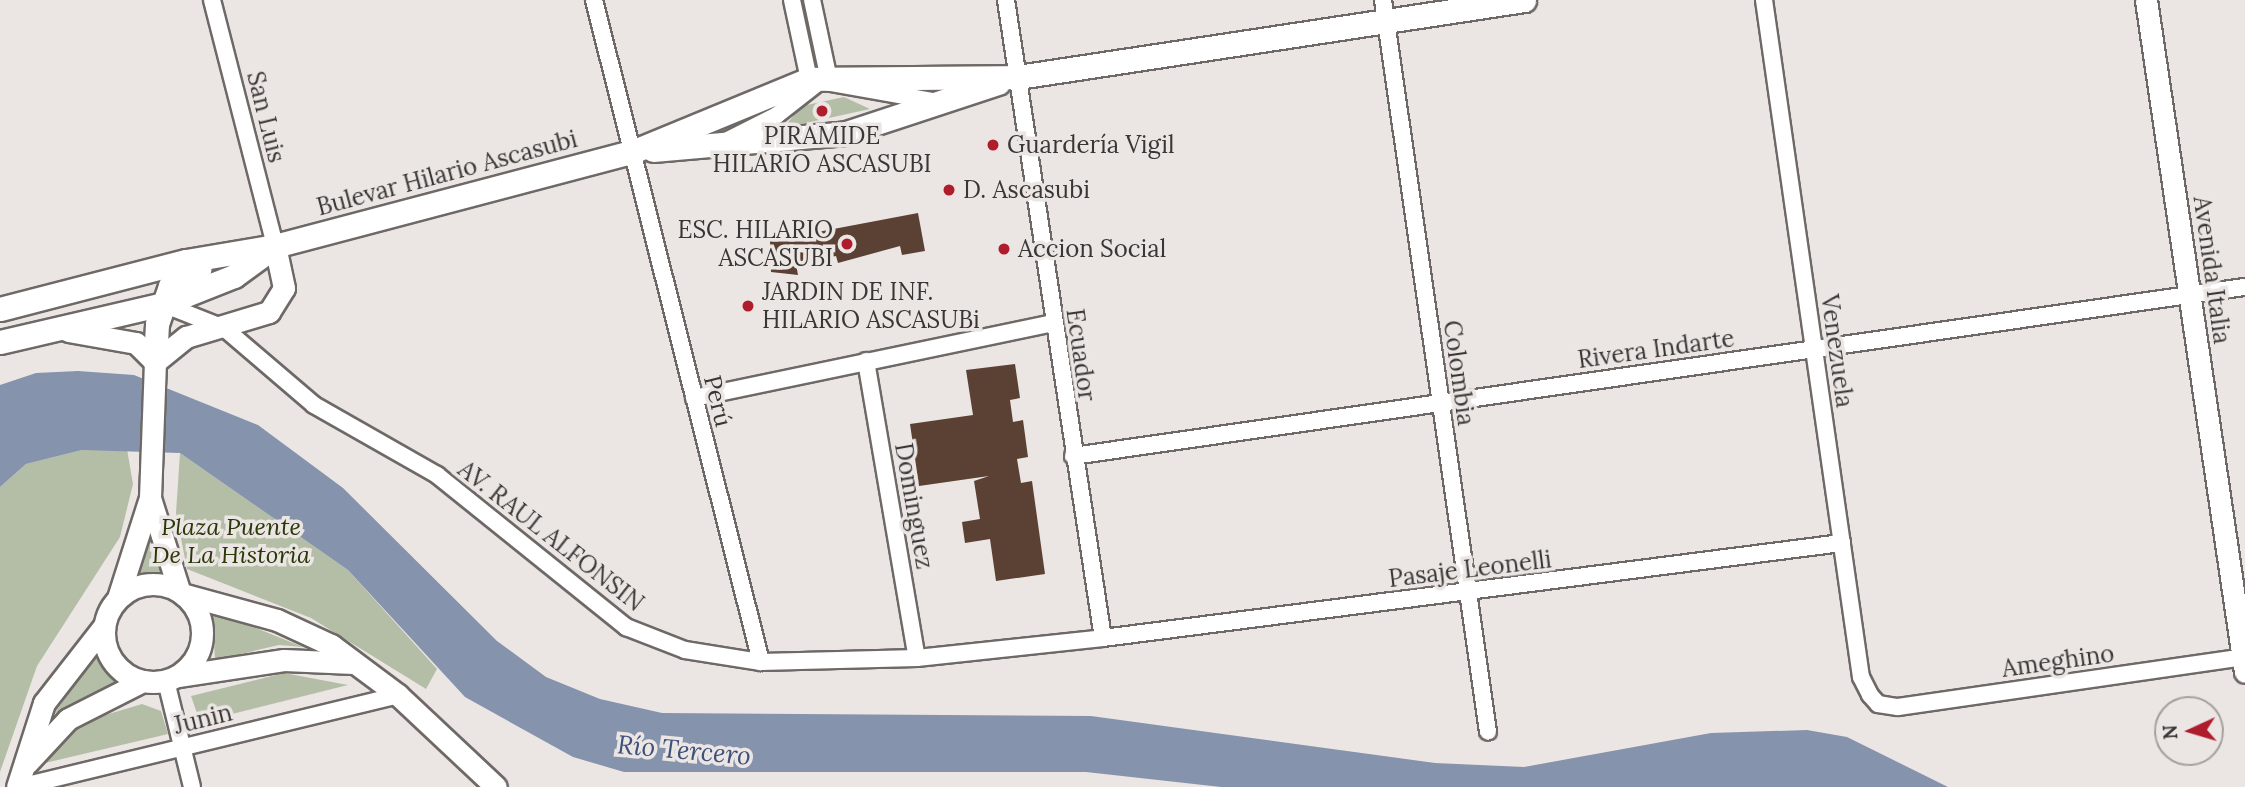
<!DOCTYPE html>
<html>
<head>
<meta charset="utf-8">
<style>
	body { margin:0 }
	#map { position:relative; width:2245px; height:787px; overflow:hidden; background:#ebe6e3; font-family:Lora,serif }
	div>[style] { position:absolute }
	.green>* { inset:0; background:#b4bea6 }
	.water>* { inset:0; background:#8693ad }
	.building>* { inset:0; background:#5b4134 }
	.roads { filter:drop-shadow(2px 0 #6e6966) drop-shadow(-2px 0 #6e6966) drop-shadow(0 2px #6e6966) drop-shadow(0 -2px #6e6966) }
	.minor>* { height:16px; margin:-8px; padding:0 8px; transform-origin:8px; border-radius:8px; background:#fff }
	.tertiary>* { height:21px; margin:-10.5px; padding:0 10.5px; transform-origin:10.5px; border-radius:10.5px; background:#fff }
	.tertiary>.ring { margin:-10.5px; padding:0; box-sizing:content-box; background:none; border:21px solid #fff; border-radius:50% }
	.secondary>* { height:23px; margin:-11.5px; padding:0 11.5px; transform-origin:11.5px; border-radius:11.5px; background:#fff }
	.dots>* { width:19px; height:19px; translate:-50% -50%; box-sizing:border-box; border:4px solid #ebe6e3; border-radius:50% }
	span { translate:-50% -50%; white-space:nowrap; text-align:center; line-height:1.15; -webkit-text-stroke:7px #ebe6e3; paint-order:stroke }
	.street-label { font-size:24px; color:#393736 }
	.poi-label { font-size:24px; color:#393736 }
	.left { translate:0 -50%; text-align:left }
	.right { translate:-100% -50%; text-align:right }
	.park-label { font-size:24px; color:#2a3808; font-style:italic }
	.water-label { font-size:26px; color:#3e517a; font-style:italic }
	.north { position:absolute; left:2154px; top:696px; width:70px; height:70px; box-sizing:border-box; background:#ebe6e3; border:2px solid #a4a09e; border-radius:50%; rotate:266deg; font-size:19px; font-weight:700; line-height:28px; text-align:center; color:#393736 }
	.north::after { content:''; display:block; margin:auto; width:24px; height:32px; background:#af1c2c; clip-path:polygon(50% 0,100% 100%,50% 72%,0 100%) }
</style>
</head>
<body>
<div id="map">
	<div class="green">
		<i style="clip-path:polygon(844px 97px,870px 109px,783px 128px,802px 106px)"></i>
		<i style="clip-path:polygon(127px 449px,133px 484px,120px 537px,37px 666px,0 772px,0 487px,26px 464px,82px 450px)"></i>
		<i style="clip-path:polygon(180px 453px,348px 570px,437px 669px,426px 689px,311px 618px,187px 569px,176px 513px)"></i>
		<i style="clip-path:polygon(150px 529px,164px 577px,134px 581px)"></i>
		<i style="clip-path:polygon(212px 611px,256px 628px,303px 647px,279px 645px,215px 660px)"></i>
		<i style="clip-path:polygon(98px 652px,119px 680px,54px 714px)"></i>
		<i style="clip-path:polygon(284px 673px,348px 685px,200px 722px,191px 696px)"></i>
		<i style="clip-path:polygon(142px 704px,161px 711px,168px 734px,45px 763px,57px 742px,92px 719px)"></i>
	</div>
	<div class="water">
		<i style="clip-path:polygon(78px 371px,134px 375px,258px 425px,343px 488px,497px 641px,546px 677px,600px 699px,662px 713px,1091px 716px,1435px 763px,1524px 767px,1711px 733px,1807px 730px,1847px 737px,1948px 787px,1221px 787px,1086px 772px,624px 772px,573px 757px,465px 697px,348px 570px,180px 453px,82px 450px,26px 464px,0 487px,0 385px,36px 373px)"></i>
	</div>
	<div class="building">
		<i style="clip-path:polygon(918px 213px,925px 251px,902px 255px,900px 246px,838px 263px,836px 256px,796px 264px,798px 275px,771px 272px,770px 241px)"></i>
		<i style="clip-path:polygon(1015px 364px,1020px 398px,1010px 400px,1013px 422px,1023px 420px,1028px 457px,1017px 459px,1021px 483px,1032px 481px,1045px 574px,996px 581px,990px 539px,965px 543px,962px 522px,980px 519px,974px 481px,989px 476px,919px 486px,910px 424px,973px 415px,966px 370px)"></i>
	</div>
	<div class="roads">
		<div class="minor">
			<i style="left:212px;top:0;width:254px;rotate:75.6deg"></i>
			<i style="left:594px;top:0;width:683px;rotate:75.84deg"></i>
			<i style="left:792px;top:0;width:81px;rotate:77.9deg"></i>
			<i style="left:809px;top:79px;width:126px;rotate:10.1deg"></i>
			<i style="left:1006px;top:0;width:645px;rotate:81.36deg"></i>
			<i style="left:1383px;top:0;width:739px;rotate:81.83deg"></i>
			<i style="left:1764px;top:0;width:684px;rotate:81.85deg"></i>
			<i style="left:1861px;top:677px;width:20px;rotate:63deg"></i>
			<i style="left:1870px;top:695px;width:12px;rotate:48deg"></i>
			<i style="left:1878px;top:704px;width:20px;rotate:9deg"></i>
			<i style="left:1898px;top:707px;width:351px;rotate:-8.2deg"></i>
			<i style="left:728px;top:140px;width:55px;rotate:-27deg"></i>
			<i style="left:777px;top:115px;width:65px;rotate:-38.1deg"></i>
			<i style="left:828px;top:75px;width:77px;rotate:-102deg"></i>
			<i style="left:163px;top:304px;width:66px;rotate:21.5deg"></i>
			<i style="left:224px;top:328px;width:118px;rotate:40.5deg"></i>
			<i style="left:314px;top:405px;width:142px;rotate:29.6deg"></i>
			<i style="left:437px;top:475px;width:243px;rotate:38.8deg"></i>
			<i style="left:626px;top:627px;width:63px;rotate:21.3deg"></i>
			<i style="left:685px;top:650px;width:77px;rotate:9deg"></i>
			<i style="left:761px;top:662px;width:156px;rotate:-1.5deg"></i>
			<i style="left:917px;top:658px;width:187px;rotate:-6.1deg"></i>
			<i style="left:1103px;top:638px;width:745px;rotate:-7.33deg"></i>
			<i style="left:866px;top:361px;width:301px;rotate:80.3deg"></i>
			<i style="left:694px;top:398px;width:367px;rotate:-11.8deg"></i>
			<i style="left:1073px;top:456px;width:1184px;rotate:-8.21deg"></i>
			<i style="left:166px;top:681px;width:109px;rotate:76.2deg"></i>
			<i style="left:19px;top:787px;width:390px;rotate:-13.6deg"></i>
		</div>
		<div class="tertiary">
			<i style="left:2146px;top:0;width:679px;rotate:81.62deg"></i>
			<i style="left:68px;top:331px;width:69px;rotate:10deg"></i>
			<i style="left:136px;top:343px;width:27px;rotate:45deg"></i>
			<i style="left:155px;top:362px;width:40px;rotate:-39deg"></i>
			<i style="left:186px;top:337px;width:87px;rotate:-16.8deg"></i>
			<i style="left:269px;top:312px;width:28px;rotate:-58deg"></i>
			<i style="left:284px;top:288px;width:43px;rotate:-102.1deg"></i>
			<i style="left:150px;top:498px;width:96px;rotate:72.5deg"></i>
			<i class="ring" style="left:104px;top:584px;width:77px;height:77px"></i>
			<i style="left:186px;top:595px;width:94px;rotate:15.4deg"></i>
			<i style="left:277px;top:620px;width:60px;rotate:24.8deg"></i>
			<i style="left:331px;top:645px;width:84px;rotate:36.7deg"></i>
			<i style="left:398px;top:695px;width:134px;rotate:43.2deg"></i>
			<i style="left:118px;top:598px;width:105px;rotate:-72.3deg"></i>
			<i style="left:150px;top:498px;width:136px;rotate:-87.9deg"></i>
			<i style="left:178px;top:676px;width:107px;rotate:-8.6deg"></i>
			<i style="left:284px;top:660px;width:69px;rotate:2.5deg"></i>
			<i style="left:27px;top:763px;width:60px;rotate:-47deg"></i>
			<i style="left:68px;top:719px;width:84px;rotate:-26.9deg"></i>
			<i style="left:17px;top:787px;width:88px;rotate:-72.2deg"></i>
			<i style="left:44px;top:703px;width:98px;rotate:-52.1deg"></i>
		</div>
		<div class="secondary">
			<i style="left:653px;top:150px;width:194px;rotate:-5deg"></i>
			<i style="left:846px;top:133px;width:160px;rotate:-18.2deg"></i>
			<i style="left:0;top:309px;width:192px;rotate:-14.5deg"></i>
			<i style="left:186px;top:261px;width:90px;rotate:-9.6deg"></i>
			<i style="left:275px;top:246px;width:369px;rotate:-14.8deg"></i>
			<i style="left:632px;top:152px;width:191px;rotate:-22.4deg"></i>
			<i style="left:809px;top:79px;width:209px;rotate:-0.5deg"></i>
			<i style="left:1018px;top:77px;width:512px;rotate:-8.65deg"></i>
			<i style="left:0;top:342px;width:167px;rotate:-13.1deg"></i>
			<i style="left:163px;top:304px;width:76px;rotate:-21.5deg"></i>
			<i style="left:234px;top:276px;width:51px;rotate:-36.2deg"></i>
			<i style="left:155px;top:362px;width:38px;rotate:-87deg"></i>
			<i style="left:157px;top:324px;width:40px;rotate:-71.1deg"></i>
			<i style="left:170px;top:286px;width:34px;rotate:-30deg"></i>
		</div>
	</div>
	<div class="dots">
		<i style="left:822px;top:111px;background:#af1c2c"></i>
		<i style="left:993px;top:145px;background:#af1c2c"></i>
		<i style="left:949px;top:190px;background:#af1c2c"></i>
		<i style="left:847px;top:244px;background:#af1c2c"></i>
		<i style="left:1004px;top:249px;background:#af1c2c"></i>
		<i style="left:748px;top:306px;background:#af1c2c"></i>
	</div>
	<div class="street-label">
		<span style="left:266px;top:117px;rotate:76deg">San Luis</span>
		<span style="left:447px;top:173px;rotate:-15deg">Bulevar Hilario Ascasubi</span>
		<span style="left:2212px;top:270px;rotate:82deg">Avenida Italia</span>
		<span style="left:1656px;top:349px;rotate:-8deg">Rivera Indarte</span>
		<span style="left:1837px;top:351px;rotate:82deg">Venezuela</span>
		<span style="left:1081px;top:355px;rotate:82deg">Ecuador</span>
		<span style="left:1459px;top:373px;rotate:82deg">Colombia</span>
		<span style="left:718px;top:401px;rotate:76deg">Perú</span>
		<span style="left:914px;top:506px;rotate:80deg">Dominguez</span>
		<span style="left:551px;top:536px;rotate:38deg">AV. RAUL ALFONSIN</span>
		<span style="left:1470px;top:569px;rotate:-7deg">Pasaje Leonelli</span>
		<span style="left:2058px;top:661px;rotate:-8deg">Ameghino</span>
		<span style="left:203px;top:719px;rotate:-14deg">Junin</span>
	</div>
	<div class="poi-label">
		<span style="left:822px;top:150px">PIRAMIDE<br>HILARIO ASCASUBI</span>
		<span class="left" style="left:1007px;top:145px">Guardería Vigil</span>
		<span class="left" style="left:963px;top:190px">D. Ascasubi</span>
		<span class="right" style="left:833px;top:244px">ESC. HILARIO<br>ASCASUBI</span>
		<span class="left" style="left:1018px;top:249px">Accion Social</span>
		<span class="left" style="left:762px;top:306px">JARDIN DE INF.<br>HILARIO ASCASUBi</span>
	</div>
	<div class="park-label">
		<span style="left:231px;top:541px">Plaza Puente<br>De La Historia</span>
	</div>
	<div class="water-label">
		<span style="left:684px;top:750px;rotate:5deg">Río Tercero</span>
	</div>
	<div class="north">N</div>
</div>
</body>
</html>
